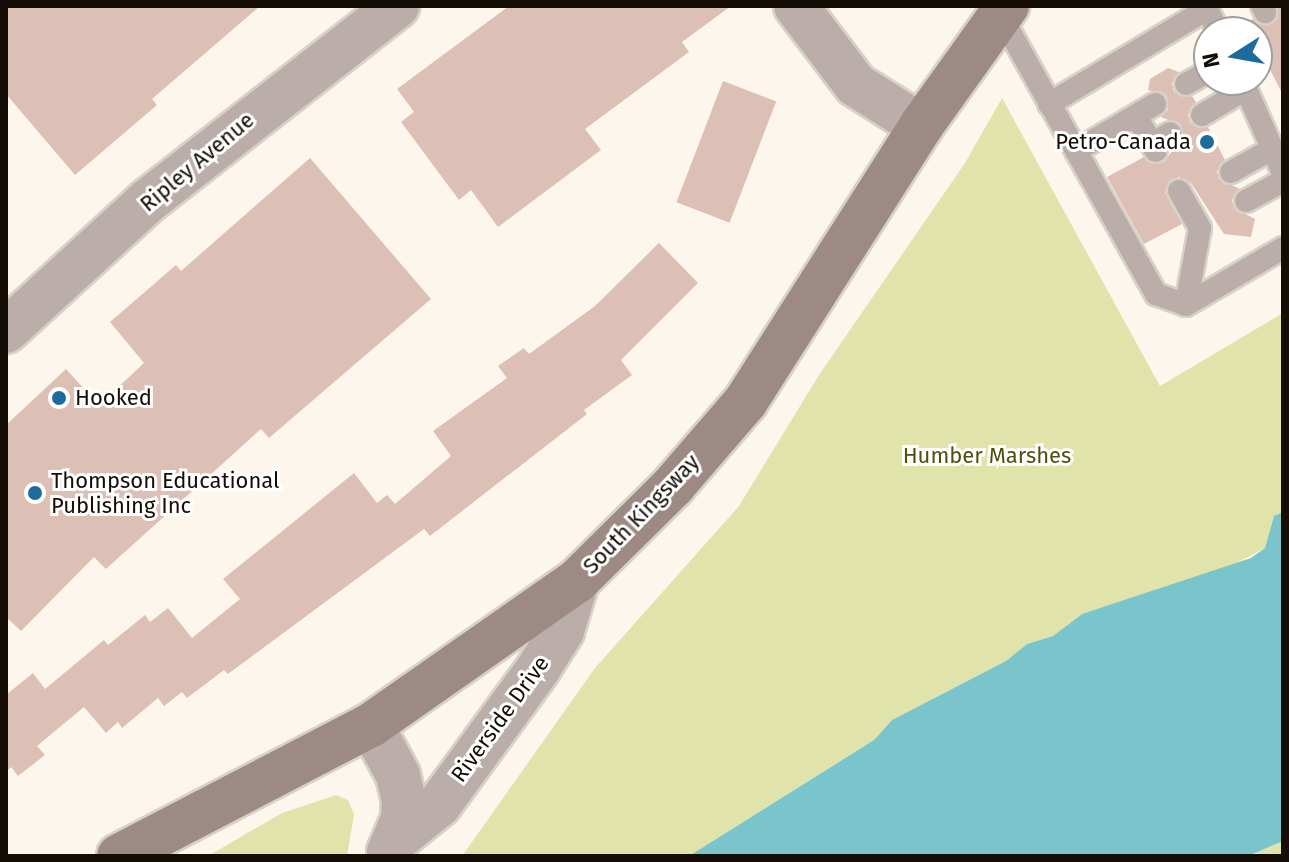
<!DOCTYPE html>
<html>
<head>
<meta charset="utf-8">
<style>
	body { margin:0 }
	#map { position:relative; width:1289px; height:862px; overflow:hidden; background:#fdf6ed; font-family:"Fira Sans",sans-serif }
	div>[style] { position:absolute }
	.green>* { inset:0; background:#e0e4ab }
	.water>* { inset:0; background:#79c5cb }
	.building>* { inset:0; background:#ddc0b5; transform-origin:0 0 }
	.roads { filter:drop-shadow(2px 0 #d8d1c8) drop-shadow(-2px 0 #d8d1c8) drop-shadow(0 2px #d8d1c8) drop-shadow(0 -2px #d8d1c8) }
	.lane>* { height:22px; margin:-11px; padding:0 11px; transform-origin:11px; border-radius:11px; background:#bbaeaa }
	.street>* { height:44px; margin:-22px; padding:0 22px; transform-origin:22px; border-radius:22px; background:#bbaeaa }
	.secondary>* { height:44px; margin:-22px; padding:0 22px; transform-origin:22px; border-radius:22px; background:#9d8a85 }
	.dots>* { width:22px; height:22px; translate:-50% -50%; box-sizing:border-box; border:4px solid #fff; border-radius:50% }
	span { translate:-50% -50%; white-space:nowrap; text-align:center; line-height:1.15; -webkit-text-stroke:6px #fff; paint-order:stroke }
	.poi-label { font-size:22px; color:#130d06 }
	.right { translate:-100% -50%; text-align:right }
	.left { translate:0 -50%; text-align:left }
	.street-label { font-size:22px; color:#130d06 }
	.park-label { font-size:22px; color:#4e500e }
	.frame { position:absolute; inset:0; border:8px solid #130d06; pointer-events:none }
	.north { position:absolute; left:1193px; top:16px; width:80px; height:80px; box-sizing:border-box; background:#fff; border:2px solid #a19e9b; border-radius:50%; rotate:259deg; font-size:22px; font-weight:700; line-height:32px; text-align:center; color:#130d06 }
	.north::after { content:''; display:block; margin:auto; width:28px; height:36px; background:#1d6b9d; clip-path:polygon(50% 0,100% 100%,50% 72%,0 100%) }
</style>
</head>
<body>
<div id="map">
	<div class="green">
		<i style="clip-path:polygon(1002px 98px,1160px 386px,1283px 313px,1283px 512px,1274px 516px,1265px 548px,1217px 573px,1082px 614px,1053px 636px,1027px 644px,1006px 661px,892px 720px,874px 740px,689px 856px,462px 856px,595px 668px,739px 506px,819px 375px,965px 163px)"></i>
		<i style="clip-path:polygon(336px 795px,348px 800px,354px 814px,347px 856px,208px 856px,282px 813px)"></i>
		<i style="clip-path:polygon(1283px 841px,1283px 856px,1248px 856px)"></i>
	</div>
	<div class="water">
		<i style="clip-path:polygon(1283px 512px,1283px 841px,1248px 856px,689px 856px,874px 740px,892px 720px,1006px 661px,1027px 644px,1053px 636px,1082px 614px,1251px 558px,1265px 548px,1274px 516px)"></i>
	</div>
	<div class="building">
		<i style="clip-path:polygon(6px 6px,260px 6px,152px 99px,157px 105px,75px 175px,6px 94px)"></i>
		<i style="clip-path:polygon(509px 6px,731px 6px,682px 42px,689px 52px,585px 129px,601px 150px,498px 227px,471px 190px,459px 200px,401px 122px,414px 112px,397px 89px)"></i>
		<i style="clip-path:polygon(1278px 6px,1283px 6px,1283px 95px,1257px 44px,1257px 32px,1251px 32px,1246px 22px,1253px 19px,1272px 24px)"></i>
		<i style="clip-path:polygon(1168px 68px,1179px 72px,1172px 83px,1174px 92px,1192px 96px,1196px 102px,1188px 114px,1190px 123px,1208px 127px,1225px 160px,1217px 171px,1219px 179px,1240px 189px,1232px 200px,1234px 208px,1255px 219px,1251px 237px,1224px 234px,1191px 183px,1178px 177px,1165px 192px,1182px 224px,1144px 244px,1107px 177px,1144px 157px,1162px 163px,1182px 140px,1181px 125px,1161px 117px,1168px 110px,1167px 96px,1148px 90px,1150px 79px)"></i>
		<i style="left:723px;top:81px;width:57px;height:130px;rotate:21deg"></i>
		<i style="clip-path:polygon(310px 158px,431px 299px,269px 438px,261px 429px,106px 569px,94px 557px,21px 631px,6px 617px,6px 425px,66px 369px,99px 405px,144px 363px,110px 322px,176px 265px,181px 271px)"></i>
		<i style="clip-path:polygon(659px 243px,698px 283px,621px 360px,632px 375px,584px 410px,587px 414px,430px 536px,424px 529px,228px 674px,224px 670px,187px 698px,182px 692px,164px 706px,158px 698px,122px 728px,118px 722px,106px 733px,84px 707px,37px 746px,45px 755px,18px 776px,11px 767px,6px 772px,6px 695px,33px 673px,45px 689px,104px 640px,108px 645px,145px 615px,150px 622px,168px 608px,192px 638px,240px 599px,223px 579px,354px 473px,377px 503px,387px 495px,395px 504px,451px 456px,433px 431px,507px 378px,498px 366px,524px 348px,529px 354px,595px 306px)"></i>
	</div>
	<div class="roads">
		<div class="lane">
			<i style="left:1206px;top:6px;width:29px;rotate:65deg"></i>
			<i style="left:1262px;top:6px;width:7px;rotate:63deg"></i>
			<i style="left:1000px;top:14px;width:321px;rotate:60.9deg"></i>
			<i style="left:1156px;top:294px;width:32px;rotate:20deg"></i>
			<i style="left:1186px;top:305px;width:113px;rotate:-30.4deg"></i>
			<i style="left:1242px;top:80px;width:102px;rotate:66.2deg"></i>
			<i style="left:1186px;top:84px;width:26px;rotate:-29deg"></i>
			<i style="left:1049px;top:104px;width:184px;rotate:-31deg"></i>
			<i style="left:1202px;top:115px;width:51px;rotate:-30.6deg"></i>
			<i style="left:1136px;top:116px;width:40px;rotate:60.3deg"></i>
			<i style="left:1152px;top:144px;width:21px;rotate:-31deg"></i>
			<i style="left:1076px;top:151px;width:92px;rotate:-30.7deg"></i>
			<i style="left:1231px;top:172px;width:47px;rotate:-29.3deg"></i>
			<i style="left:1179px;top:191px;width:43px;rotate:60.4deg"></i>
			<i style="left:1200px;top:228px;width:78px;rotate:100.3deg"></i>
			<i style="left:1246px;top:201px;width:42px;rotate:-28.4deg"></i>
		</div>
		<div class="street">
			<i style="left:796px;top:6px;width:99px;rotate:52.8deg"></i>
			<i style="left:856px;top:85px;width:77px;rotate:32.2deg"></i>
			<i style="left:6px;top:331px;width:194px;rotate:-42.5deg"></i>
			<i style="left:149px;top:200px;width:315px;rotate:-38deg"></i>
			<i style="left:371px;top:725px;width:57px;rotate:61.6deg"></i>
			<i style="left:398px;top:775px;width:26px;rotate:77deg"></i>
			<i style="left:404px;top:800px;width:19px;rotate:93deg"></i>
			<i style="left:403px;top:819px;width:36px;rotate:113deg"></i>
			<i style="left:397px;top:839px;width:54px;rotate:-39deg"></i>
			<i style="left:439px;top:805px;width:168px;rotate:-53.9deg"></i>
			<i style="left:538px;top:669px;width:45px;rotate:-57.7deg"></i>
			<i style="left:562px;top:631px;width:52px;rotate:-73.3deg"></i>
		</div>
		<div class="secondary">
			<i style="left:119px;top:856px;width:284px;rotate:-27.5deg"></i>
			<i style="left:371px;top:725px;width:251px;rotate:-35deg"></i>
			<i style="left:577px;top:581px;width:135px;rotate:-44.7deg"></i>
			<i style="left:673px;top:486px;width:112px;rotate:-49.3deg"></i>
			<i style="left:746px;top:401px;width:326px;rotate:-57.5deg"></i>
			<i style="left:921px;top:126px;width:148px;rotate:-54.4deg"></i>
		</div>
	</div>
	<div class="dots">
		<i style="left:1207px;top:142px;background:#1d6b9d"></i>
		<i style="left:59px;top:398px;background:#1d6b9d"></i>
		<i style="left:35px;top:493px;background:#1d6b9d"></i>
	</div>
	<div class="poi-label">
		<span class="right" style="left:1191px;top:142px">Petro-Canada</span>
		<span class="left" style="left:75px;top:398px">Hooked</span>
		<span class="left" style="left:51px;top:493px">Thompson Educational<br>Publishing Inc</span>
	</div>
	<div class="street-label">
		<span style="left:197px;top:162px;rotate:-40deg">Ripley Avenue</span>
		<span style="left:641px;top:514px;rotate:-46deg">South Kingsway</span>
		<span style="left:500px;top:719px;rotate:-54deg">Riverside Drive</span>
	</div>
	<div class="park-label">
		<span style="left:987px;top:456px">Humber Marshes</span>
	</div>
	<div class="frame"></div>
	<div class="north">N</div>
</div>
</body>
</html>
